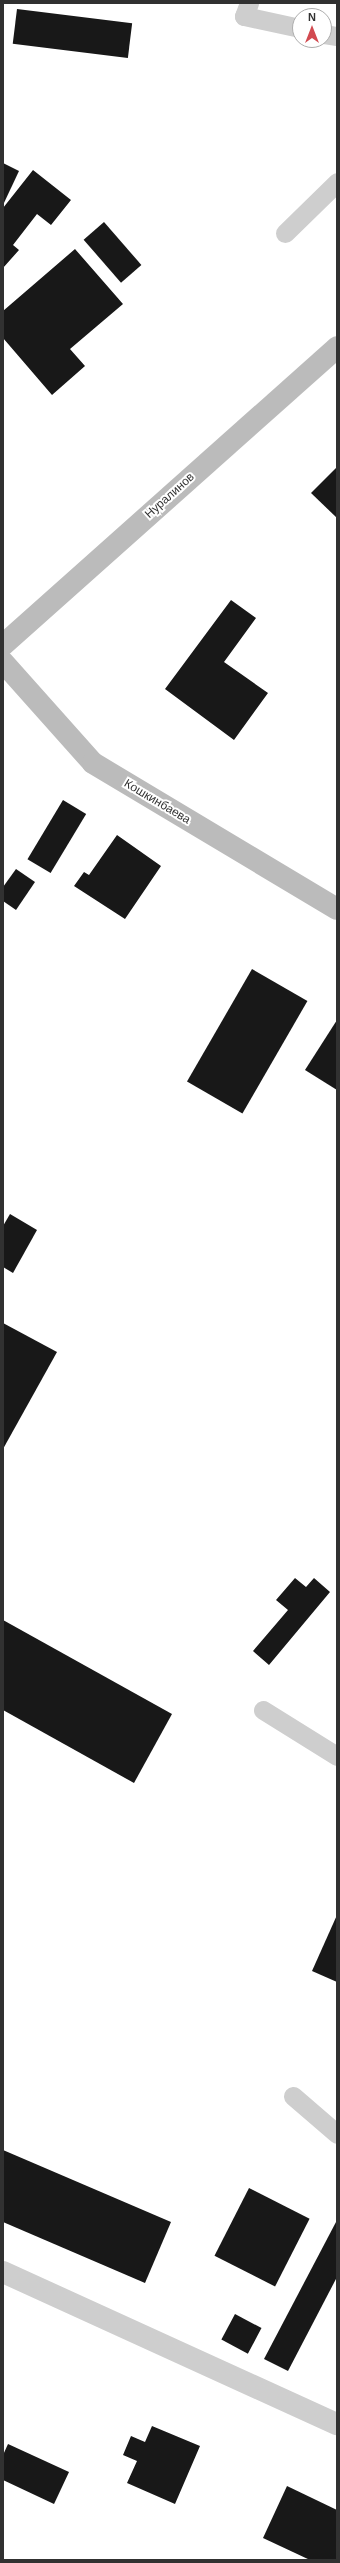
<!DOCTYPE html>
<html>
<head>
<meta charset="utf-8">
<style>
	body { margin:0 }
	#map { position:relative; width:340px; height:2563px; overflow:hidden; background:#fff; font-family:Arial,sans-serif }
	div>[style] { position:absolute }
	.building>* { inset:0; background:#181818; transform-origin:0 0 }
	.service>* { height:19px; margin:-9.5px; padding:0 9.5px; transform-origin:9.5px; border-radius:9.5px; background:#cecece }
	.minor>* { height:22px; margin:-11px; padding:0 11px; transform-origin:11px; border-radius:11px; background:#cecece }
	.secondary>* { height:22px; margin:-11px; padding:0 11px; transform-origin:11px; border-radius:11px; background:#bbb }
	span { translate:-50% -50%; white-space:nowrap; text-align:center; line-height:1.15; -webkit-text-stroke:4px #fff; paint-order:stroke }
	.street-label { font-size:12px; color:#313131 }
	.frame { position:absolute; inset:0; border:4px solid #313131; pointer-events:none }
	.north { position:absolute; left:292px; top:8px; width:40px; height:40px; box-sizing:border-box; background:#fff; border:1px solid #adadad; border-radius:50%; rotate:0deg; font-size:11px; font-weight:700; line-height:16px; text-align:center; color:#313131 }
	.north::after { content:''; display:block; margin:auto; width:14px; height:18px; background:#d24a50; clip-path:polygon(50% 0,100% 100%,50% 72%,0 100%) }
</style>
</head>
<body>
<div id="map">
	<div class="building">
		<i style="left:17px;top:9px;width:116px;height:35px;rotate:7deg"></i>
		<i style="clip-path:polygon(3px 163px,19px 171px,3px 205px)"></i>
		<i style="clip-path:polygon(33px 170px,71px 200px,51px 225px,37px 214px,13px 245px,19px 250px,3px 268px,3px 208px)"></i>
		<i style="left:104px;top:222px;width:57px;height:27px;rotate:49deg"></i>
		<i style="clip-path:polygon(75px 249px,123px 304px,70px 349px,85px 366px,52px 395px,3px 338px,3px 311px)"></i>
		<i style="clip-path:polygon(337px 467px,337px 518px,311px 493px)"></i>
		<i style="clip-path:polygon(231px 600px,256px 618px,224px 662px,268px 693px,234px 740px,165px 689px)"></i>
		<i style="left:63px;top:800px;width:27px;height:69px;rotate:31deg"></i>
		<i style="clip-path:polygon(117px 835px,161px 866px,125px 919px,74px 886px,84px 872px,89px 875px)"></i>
		<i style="clip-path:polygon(16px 869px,35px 882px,16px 910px,3px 901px,3px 887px)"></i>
		<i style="left:252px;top:969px;width:64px;height:130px;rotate:30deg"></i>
		<i style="clip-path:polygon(337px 1020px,337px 1090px,305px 1070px)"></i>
		<i style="clip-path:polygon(10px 1214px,37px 1230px,13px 1273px,3px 1267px,3px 1226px)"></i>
		<i style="clip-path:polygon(3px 1323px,57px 1352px,3px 1449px)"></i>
		<i style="clip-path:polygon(295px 1578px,306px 1587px,314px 1578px,330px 1592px,269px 1665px,253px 1651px,288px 1610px,276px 1600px)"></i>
		<i style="clip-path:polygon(3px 1620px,172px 1714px,134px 1783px,3px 1710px)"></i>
		<i style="clip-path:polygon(337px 1915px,337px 1982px,312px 1971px)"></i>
		<i style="clip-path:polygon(3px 2150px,171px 2222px,145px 2283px,3px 2222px)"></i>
		<i style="left:249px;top:2188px;width:68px;height:76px;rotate:27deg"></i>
		<i style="clip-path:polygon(336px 2222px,337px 2277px,288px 2371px,264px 2359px)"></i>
		<i style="left:235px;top:2314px;width:30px;height:29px;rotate:28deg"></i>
		<i style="clip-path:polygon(152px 2426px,200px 2446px,175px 2504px,127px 2483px,137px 2461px,123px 2455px,131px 2436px,145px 2442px)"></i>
		<i style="clip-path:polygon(8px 2444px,69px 2472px,54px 2504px,3px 2480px,3px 2455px)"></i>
		<i style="clip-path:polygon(287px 2486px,337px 2510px,337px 2560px,310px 2560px,263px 2538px)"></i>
	</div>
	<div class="service">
		<i style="left:249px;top:3px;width:14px;rotate:111deg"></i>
		<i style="left:244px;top:16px;width:57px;rotate:12.1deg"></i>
		<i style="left:324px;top:34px;width:13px;rotate:9deg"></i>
		<i style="left:285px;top:233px;width:73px;rotate:-44.4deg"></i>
		<i style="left:263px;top:1710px;width:87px;rotate:31.9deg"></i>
		<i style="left:293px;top:2096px;width:58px;rotate:40.8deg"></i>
	</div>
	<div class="minor">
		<i style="left:3px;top:2272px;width:367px;rotate:24.5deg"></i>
	</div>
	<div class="secondary">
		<i style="left:3px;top:645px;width:448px;rotate:-41.7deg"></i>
		<i style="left:3px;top:662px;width:135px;rotate:48.3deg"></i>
		<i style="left:93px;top:763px;width:284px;rotate:30.9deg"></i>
	</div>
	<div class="street-label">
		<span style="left:170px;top:496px;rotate:-42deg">Нуралинов</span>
		<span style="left:157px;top:802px;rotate:31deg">Кошкинбаева</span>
	</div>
	<div class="frame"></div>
	<div class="north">N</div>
</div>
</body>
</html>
